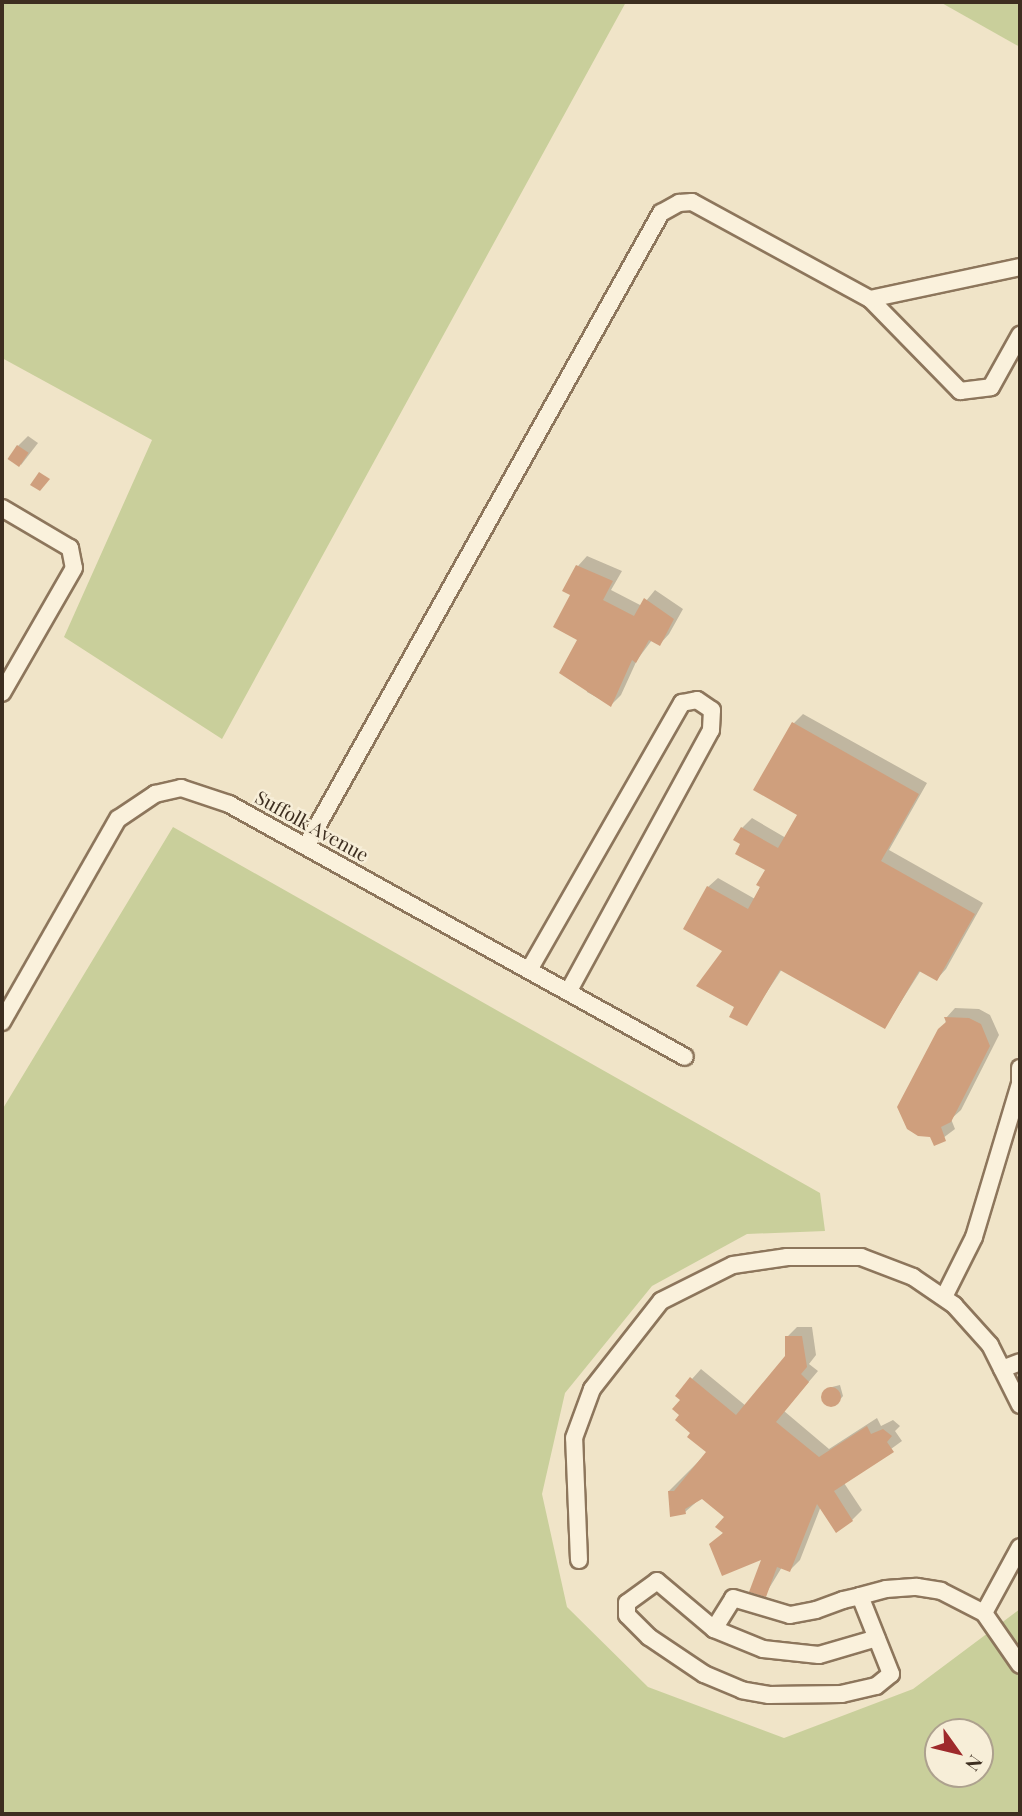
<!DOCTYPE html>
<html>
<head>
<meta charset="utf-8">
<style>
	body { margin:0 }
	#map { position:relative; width:1022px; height:1816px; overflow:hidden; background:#f0e4c8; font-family:"Playfair Display",serif }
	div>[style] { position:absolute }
	.green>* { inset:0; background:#c9cf9b }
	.shadow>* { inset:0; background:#0003 }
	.building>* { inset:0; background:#cf9f7d; transform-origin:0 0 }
	.round { border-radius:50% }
	.roads { filter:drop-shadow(2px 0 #8d765c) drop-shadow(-2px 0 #8d765c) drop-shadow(0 2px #8d765c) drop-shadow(0 -2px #8d765c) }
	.minor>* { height:16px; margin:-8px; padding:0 8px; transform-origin:8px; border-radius:8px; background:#faf1dc }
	span { translate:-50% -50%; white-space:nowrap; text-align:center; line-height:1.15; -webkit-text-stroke:5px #f7eed8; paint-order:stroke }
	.street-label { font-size:19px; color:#3d2e20 }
	.frame { position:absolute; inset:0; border:4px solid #3d2e20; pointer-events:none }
	.north { position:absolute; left:924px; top:1718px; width:70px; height:70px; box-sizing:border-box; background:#f7eed8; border:2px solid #ada18e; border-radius:50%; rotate:124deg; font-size:19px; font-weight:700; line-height:28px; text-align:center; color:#3d2e20 }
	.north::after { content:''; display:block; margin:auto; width:24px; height:32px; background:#9e2a2b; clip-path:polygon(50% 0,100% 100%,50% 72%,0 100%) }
</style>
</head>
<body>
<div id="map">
	<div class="green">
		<i style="clip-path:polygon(2px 2px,626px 2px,222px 739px,64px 637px,152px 440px,2px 358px)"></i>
		<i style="clip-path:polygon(940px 2px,1020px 2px,1020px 47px)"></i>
		<i style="clip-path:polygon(evenodd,173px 827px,820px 1193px,825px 1231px,747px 1234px,652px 1286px,565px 1393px,542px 1494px,567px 1607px,648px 1687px,784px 1738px,913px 1689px,1020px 1609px,1020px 1814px,2px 1814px,2px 1110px,173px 827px,938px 1732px,980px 1732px,980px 1774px,938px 1774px,938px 1732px)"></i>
	</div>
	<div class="shadow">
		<i style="clip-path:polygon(28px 436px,38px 443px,21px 465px,18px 446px)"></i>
		<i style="clip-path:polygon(587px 556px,622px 571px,611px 590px,642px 606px,655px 590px,683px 609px,669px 634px,660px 644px,652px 640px,637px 660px,621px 695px,611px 705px,587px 692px,572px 594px,578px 566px)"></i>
		<i style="clip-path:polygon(803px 714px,927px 783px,889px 850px,983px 903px,946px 969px,937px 979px,921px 970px,885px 1027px,782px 969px,746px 1024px,737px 1006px,708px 887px,718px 878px,755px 899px,767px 870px,743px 843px,742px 828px,752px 818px,786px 838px,800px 814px,793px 724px)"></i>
		<i style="clip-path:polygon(955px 1008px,979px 1009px,990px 1015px,999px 1035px,961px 1110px,951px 1119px,955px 1129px,935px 1144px,946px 1018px)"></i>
		<i style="clip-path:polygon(797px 1327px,812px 1327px,816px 1355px,809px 1364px,818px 1371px,784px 1411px,829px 1449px,877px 1418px,881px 1426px,893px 1420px,900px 1426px,895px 1431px,902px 1441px,844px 1483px,862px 1510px,852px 1520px,821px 1506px,800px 1560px,790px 1570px,782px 1567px,765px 1595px,764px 1556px,711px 1545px,724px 1532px,726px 1517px,702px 1497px,685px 1512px,669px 1491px,708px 1452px,682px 1415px,692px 1379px,701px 1369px,746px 1406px,787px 1357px,787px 1337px)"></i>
		<i style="clip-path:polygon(840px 1385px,843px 1396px,839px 1401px,827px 1404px,823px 1400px,828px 1388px)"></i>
	</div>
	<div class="building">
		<i style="left:17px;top:445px;width:14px;height:17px;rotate:34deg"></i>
		<i style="clip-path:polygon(39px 472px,50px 479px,40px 491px,30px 485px)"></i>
		<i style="clip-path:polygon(576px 565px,613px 581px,603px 600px,634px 616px,644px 598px,674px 619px,660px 646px,649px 640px,636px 663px,632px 660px,611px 707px,559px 673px,577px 640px,553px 627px,570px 595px,562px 591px)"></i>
		<i style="clip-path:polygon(792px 722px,919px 794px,881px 861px,975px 914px,937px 981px,919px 971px,885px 1029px,780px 970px,747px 1026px,729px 1017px,734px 1007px,696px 986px,722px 951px,683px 929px,707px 886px,748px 909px,760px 887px,756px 885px,765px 870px,735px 854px,740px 844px,733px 840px,741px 827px,778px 848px,797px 815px,753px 790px)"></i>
		<i style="clip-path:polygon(944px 1017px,969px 1018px,981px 1024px,990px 1046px,951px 1122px,941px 1127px,946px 1141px,934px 1146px,930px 1137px,918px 1136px,907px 1129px,897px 1107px,938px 1029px,946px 1022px)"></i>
		<i style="clip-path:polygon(785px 1336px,802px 1336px,807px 1367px,801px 1374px,809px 1382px,776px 1422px,819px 1457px,867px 1426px,871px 1434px,883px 1429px,892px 1436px,887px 1442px,894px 1452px,834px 1491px,853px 1521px,836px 1533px,817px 1504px,790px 1572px,777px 1567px,766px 1597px,749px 1592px,761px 1560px,722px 1576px,709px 1544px,723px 1533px,715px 1527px,724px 1517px,702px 1499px,685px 1509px,686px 1514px,670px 1517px,668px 1491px,674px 1491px,706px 1452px,687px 1437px,690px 1433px,675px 1420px,679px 1415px,672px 1409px,680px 1400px,675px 1396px,690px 1377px,736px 1415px,785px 1356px)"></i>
		<i class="round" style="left:821px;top:1387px;width:20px;height:20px"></i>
	</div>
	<div class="roads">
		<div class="minor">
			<i style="left:870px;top:299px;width:129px;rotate:45.6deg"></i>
			<i style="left:960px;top:391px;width:31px;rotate:-7deg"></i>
			<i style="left:991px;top:387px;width:60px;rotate:-60.9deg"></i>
			<i style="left:2px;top:508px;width:79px;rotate:30.5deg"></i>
			<i style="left:70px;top:548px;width:20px;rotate:79deg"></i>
			<i style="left:74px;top:568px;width:144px;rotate:119.9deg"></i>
			<i style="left:306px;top:846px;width:726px;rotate:-60.72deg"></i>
			<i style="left:661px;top:213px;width:21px;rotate:-29deg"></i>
			<i style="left:679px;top:203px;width:13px;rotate:-4deg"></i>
			<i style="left:692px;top:202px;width:203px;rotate:28.6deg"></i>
			<i style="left:870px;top:299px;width:153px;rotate:-12deg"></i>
			<i style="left:529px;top:970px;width:308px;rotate:-60.2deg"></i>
			<i style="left:682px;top:703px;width:15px;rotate:-11deg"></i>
			<i style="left:697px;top:700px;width:18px;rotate:34deg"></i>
			<i style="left:712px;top:710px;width:20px;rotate:93deg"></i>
			<i style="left:711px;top:730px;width:298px;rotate:118.6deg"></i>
			<i style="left:2px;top:1022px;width:234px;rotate:-60.3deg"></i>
			<i style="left:118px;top:819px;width:45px;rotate:-34deg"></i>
			<i style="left:155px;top:794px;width:27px;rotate:-13deg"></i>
			<i style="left:181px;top:788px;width:51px;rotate:18.4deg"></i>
			<i style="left:229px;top:804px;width:521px;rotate:29.02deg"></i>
			<i style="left:944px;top:1297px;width:67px;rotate:-63.4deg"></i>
			<i style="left:974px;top:1237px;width:160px;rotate:-73.3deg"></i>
			<i style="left:1020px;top:1084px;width:16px;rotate:-90deg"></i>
			<i style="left:1002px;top:1369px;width:19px;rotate:-21deg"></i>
			<i style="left:579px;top:1560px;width:122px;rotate:-92.3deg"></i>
			<i style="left:574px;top:1438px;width:52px;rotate:-69.8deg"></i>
			<i style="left:592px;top:1389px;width:112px;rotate:-51.9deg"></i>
			<i style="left:661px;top:1301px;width:80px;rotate:-26.6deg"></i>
			<i style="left:733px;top:1265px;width:55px;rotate:-8.4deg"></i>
			<i style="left:787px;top:1257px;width:74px"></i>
			<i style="left:861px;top:1257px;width:56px;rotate:21deg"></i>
			<i style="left:913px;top:1277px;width:50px;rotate:34.3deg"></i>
			<i style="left:954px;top:1305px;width:54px;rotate:48deg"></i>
			<i style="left:990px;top:1345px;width:67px;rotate:63.4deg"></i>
			<i style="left:860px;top:1596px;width:84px;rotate:68.3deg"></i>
			<i style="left:891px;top:1674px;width:19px;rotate:141deg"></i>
			<i style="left:876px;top:1686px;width:35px;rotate:167deg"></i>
			<i style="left:842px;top:1694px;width:73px;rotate:179.2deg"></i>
			<i style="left:769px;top:1695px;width:27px;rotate:-170deg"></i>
			<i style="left:742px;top:1690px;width:41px;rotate:-157.2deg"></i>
			<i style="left:704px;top:1674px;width:66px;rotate:-146.1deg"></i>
			<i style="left:649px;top:1637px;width:31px;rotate:-135deg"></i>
			<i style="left:627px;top:1615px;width:12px;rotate:-90deg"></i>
			<i style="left:627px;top:1603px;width:37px;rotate:-36deg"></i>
			<i style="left:657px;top:1581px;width:75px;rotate:40.1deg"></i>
			<i style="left:714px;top:1629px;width:36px;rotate:-58deg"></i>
			<i style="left:733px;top:1598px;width:59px;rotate:16.6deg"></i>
			<i style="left:790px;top:1615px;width:26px;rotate:-11deg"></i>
			<i style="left:816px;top:1610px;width:29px;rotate:-20deg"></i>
			<i style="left:843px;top:1600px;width:17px;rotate:-13deg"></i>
			<i style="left:860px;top:1596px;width:27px;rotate:-15deg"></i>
			<i style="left:886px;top:1589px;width:31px;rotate:-4deg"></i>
			<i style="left:917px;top:1587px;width:24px;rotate:9deg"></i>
			<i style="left:941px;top:1591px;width:48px;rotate:27.1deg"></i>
			<i style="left:984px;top:1613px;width:63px;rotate:55.3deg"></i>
			<i style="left:984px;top:1613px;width:75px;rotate:-61.4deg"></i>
			<i style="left:714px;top:1629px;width:53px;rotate:22.2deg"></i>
			<i style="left:763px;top:1649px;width:56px;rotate:6.1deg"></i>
			<i style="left:819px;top:1655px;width:60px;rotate:-16.3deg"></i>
		</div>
	</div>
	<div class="street-label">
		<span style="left:312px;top:826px;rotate:29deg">Suffolk Avenue</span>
	</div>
	<div class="frame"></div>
	<div class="north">N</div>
</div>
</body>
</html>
